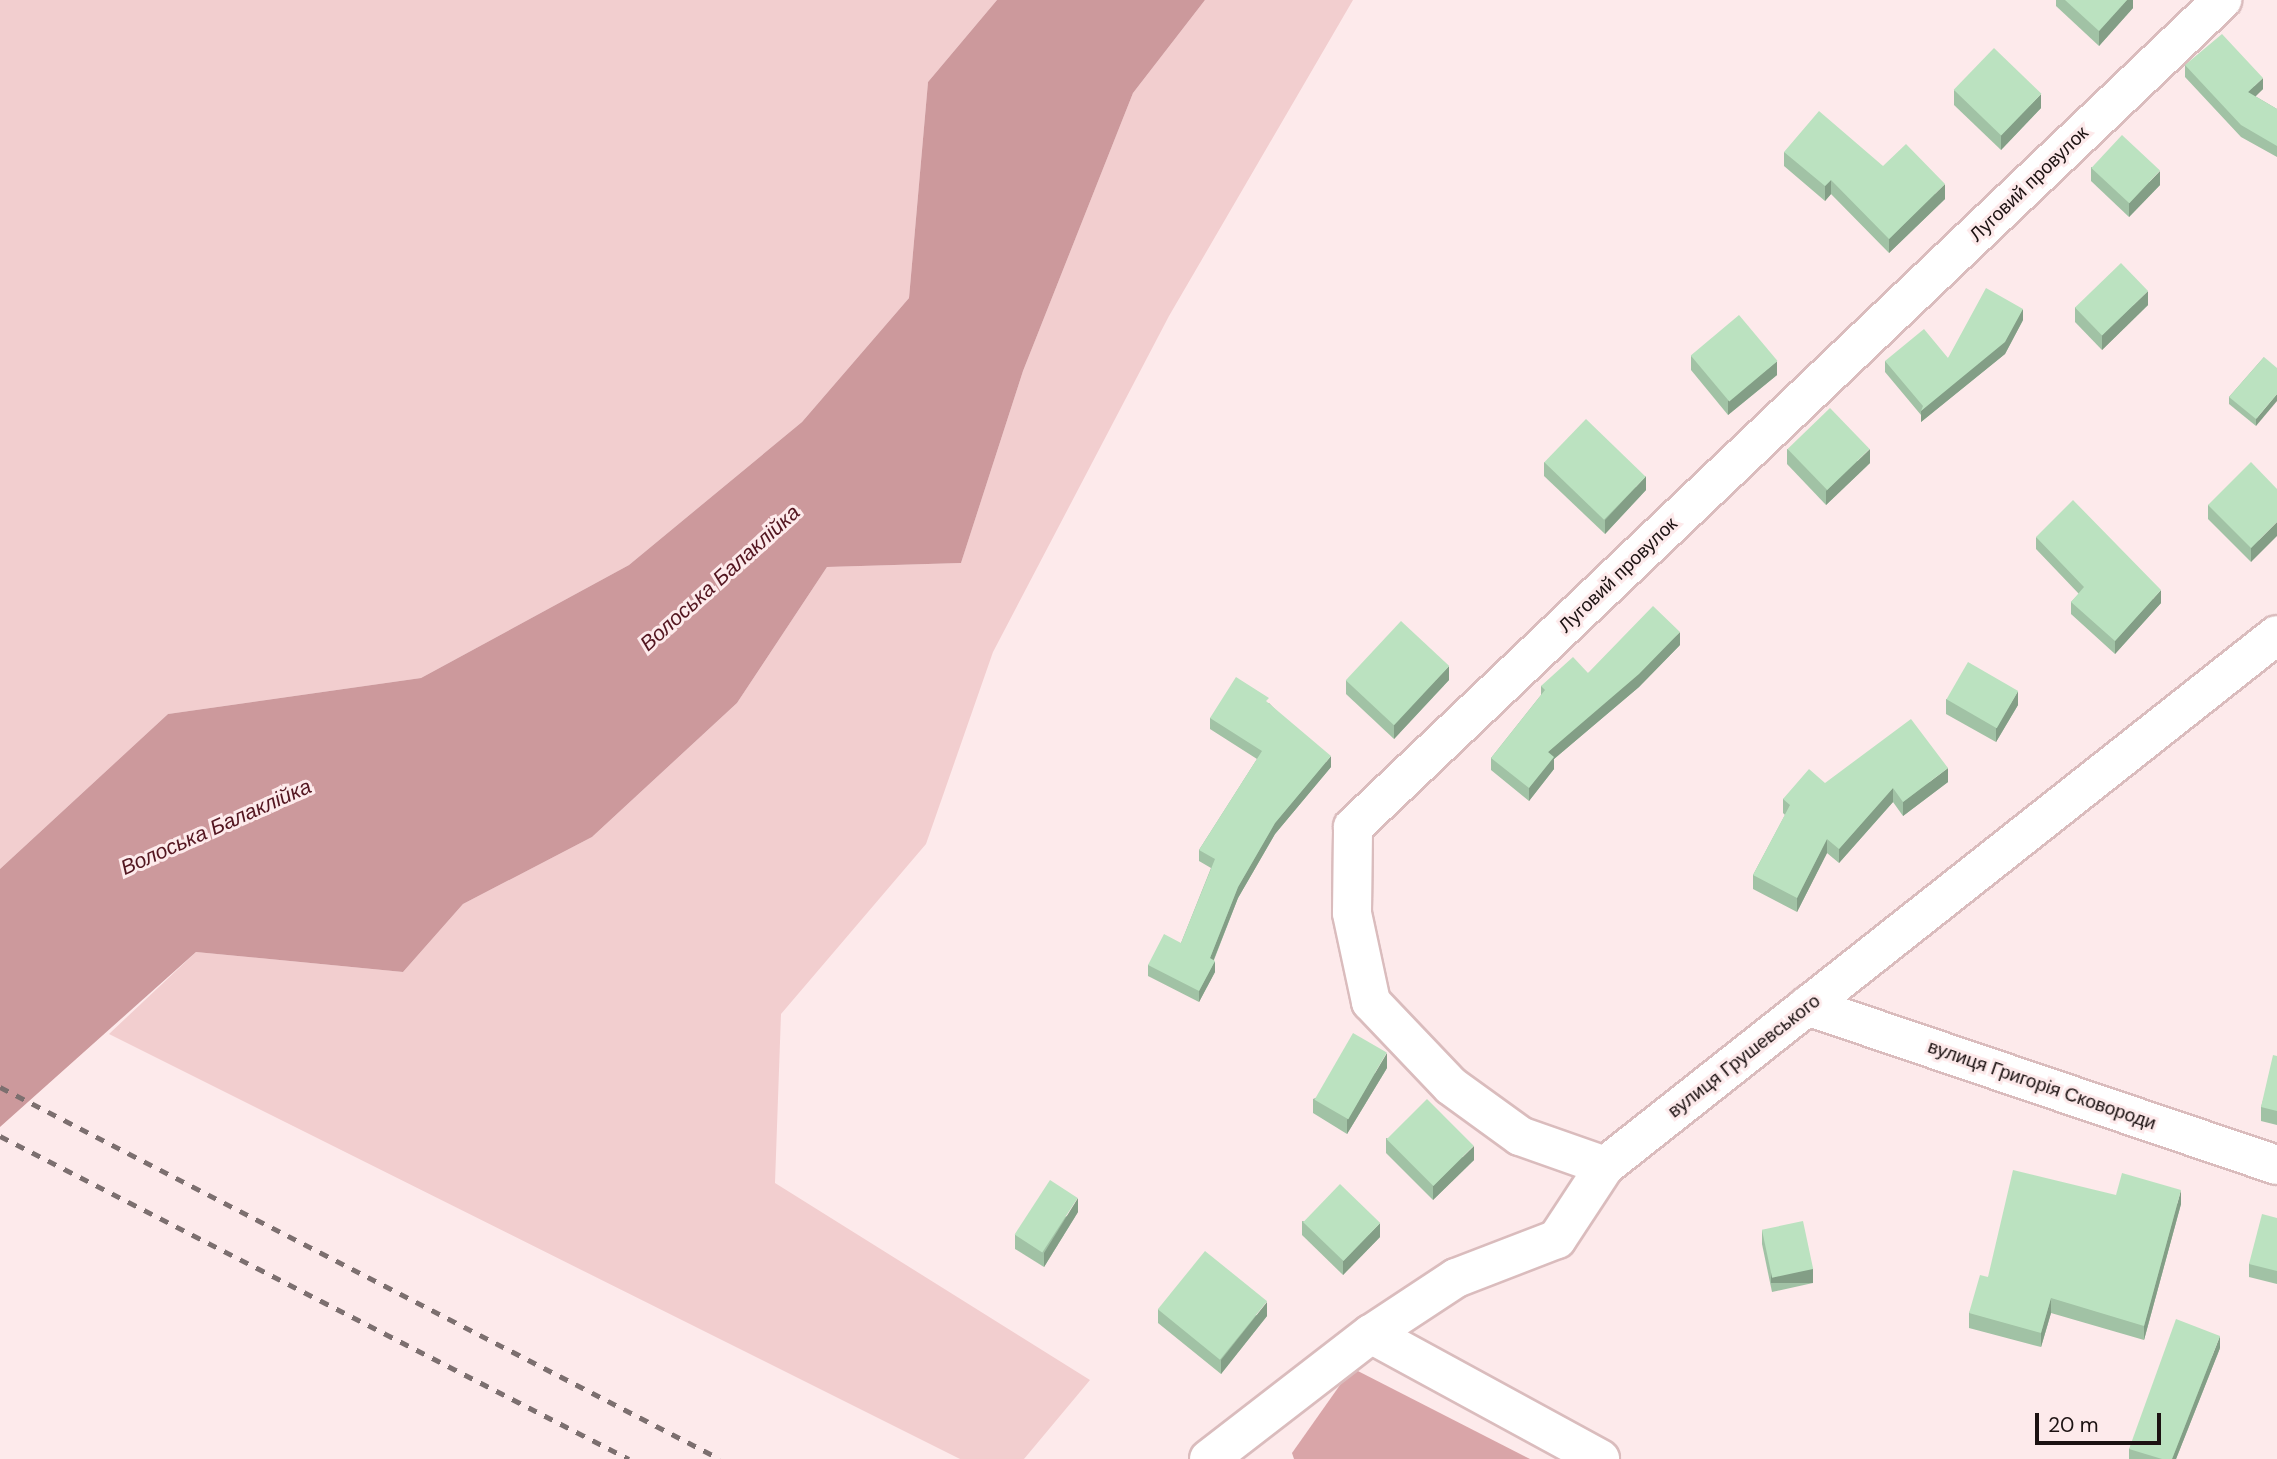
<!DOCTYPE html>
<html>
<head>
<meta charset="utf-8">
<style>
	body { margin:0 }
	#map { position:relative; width:2277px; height:1459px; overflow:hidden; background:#fdeaeb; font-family:"DM Sans",sans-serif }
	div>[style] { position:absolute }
	.green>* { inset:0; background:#f2cecf }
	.forest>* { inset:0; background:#d9a5a8 }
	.water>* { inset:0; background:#cc999c }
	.roads { filter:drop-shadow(2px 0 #dabcbd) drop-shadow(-2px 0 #dabcbd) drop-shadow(0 2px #dabcbd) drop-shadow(0 -2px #dabcbd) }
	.minor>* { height:38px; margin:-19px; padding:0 19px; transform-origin:19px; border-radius:19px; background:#fff }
	.rail>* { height:5px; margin-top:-2.5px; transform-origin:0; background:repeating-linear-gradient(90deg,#7c6f6f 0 9px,transparent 0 18px) }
	.wall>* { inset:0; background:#a1c2a5 }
	.shaded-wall>* { inset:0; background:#839e86; transform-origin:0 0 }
	.building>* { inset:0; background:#bbe2c0; transform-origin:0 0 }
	span { translate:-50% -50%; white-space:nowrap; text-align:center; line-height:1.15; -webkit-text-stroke:6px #fdeaeb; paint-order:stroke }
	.street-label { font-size:19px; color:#1c1212 }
	.water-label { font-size:21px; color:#53151f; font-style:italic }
	.scale { position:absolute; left:2035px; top:1413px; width:126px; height:32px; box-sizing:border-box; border:4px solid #1c1212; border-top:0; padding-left:9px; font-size:21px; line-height:24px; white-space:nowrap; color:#1c1212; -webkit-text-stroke:5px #fdeaeb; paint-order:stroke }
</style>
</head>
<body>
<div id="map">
	<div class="green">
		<i style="clip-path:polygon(0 0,997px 0,928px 82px,909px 298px,802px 422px,629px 565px,421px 678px,168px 714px,0 869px)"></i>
		<i style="clip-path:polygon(1205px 0,1353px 0,1169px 316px,993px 652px,926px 844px,781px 1014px,775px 1183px,1090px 1380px,1024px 1459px,960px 1459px,109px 1034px,196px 952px,403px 972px,463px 904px,592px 837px,737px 703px,827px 567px,961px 563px,1023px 371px,1133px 93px)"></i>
	</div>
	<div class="forest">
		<i style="clip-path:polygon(1352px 1368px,1530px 1459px,1294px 1459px,1292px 1453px)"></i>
	</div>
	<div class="water">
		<i style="clip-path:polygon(997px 0,1205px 0,1133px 93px,1023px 371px,961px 563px,827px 567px,737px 703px,592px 837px,463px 904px,403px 972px,196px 952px,0 1127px,0 869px,168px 714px,421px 678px,629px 565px,802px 422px,909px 298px,928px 82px)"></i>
	</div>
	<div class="roads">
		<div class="minor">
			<i style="left:1807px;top:1006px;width:496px;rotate:18.7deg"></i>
			<i style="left:1605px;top:1166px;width:90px;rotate:-160.6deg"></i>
			<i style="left:1520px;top:1136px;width:85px;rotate:-144.1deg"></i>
			<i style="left:1451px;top:1086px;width:116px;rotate:-133.6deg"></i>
			<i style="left:1371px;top:1002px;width:91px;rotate:-102.1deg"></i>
			<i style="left:1352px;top:913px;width:86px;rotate:-89.3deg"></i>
			<i style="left:1353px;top:827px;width:1200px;rotate:-43.58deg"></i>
			<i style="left:1371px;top:1334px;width:261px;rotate:28.6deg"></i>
			<i style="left:1209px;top:1459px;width:205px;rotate:-37.7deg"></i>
			<i style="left:1371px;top:1334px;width:102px;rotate:-33.4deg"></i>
			<i style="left:1456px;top:1278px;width:108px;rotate:-21.1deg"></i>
			<i style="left:1557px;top:1239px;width:87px;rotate:-56.7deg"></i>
			<i style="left:1605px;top:1166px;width:856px;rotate:-38.32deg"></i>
		</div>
	</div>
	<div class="rail">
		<i style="left:0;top:1087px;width:810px;rotate:27.32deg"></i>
		<i style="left:0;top:1136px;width:707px;rotate:27.18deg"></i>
	</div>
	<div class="wall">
		<i style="clip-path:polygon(2056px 0,2133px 0,2133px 8px,2099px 46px,2056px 6px)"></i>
		<i style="clip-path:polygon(2185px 65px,2263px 89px,2255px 96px,2277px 109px,2277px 157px,2241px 137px,2185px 77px)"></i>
		<i style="clip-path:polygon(1954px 90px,2041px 108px,2001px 150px,1954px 105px)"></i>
		<i style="clip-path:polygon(1784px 152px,1883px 166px,1945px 199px,1889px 253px,1831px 194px,1825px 201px,1784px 166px)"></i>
		<i style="clip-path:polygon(2091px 167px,2160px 185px,2129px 217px,2091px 181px)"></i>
		<i style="clip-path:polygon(2148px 305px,2102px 350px,2075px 322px,2075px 307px)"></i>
		<i style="clip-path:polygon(2023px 320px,2005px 354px,1921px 422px,1921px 415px,1885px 372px,1885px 361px,1948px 358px)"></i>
		<i style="clip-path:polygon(1691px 356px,1777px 375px,1728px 415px,1691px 370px)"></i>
		<i style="clip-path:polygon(2264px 357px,2256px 426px,2229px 404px,2229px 397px)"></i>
		<i style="clip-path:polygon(1787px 449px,1870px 463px,1826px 505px,1787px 464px)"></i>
		<i style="clip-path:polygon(1544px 462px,1646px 490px,1605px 534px,1544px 476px)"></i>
		<i style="clip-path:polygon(2277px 489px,2251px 562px,2208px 519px,2208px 505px)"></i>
		<i style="clip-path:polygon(2036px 537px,2161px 603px,2115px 654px,2071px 614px,2071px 602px,2079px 594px,2036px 549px)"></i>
		<i style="clip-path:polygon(1680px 645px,1639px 687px,1554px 759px,1554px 769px,1529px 801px,1491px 770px,1491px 758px,1541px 695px,1541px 686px,1588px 673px)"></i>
		<i style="clip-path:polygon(1346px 680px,1449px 680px,1394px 739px,1346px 694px)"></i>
		<i style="clip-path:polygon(1946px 699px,2018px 705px,1996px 742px,1946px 714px)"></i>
		<i style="clip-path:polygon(1269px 703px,1331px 767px,1275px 834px,1238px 898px,1214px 960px,1215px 972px,1199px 1002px,1148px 976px,1148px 965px,1181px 943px,1211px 868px,1199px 861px,1199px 850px,1257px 759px,1210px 729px,1210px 718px)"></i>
		<i style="clip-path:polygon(1948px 782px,1903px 816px,1893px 802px,1839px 863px,1827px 853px,1797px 912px,1753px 889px,1753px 875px,1785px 815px,1783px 813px,1783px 799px,1825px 783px)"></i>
		<i style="clip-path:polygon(2277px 1056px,2277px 1125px,2261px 1121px,2261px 1107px)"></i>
		<i style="clip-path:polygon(1387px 1068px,1347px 1134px,1313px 1113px,1313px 1099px)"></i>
		<i style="clip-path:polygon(1386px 1138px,1474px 1160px,1433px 1200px,1386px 1153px)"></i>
		<i style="clip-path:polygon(2116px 1195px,2181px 1204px,2144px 1340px,2051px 1313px,2041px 1347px,1969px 1328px,1969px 1313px,1988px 1277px)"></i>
		<i style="clip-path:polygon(1078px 1212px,1044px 1267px,1015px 1249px,1015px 1235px)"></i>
		<i style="clip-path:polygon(2277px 1218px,2277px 1284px,2249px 1277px,2249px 1264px)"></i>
		<i style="clip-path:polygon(1302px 1221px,1380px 1237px,1343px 1275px,1302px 1235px)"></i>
		<i style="clip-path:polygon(1762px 1230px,1813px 1283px,1772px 1292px,1762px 1244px)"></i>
		<i style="clip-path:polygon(1158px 1309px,1267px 1316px,1221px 1374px,1158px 1323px)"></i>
		<i style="clip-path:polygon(2220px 1348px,2176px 1459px,2129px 1459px,2129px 1449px)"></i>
	</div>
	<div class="shaded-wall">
		<i style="clip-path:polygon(2127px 0,2133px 0,2133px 8px,2099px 46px,2099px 31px)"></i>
		<i style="clip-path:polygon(2263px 78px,2263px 89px,2248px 104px,2248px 92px)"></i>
		<i style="clip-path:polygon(2041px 94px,2041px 108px,2001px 150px,2001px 135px)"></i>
		<i style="clip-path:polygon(2160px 171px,2160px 185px,2129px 217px,2129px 203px)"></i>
		<i style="clip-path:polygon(1831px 180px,1831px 194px,1825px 201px,1825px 186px)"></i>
		<i style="clip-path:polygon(1945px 184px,1945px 199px,1889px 253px,1889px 239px)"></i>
		<i style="clip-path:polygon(2148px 291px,2148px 305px,2102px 350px,2102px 335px)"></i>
		<i style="clip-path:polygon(2023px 309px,2023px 320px,2005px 354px,1921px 422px,1921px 411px)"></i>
		<i style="clip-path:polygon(1777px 361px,1777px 375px,1728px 415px,1728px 401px)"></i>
		<i style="clip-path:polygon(2277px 394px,2277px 401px,2256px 426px,2256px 419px)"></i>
		<i style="clip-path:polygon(1870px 449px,1870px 463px,1826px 505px,1826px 491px)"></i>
		<i style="clip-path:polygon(1646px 476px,1646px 490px,1605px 534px,1605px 520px)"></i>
		<i style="clip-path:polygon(2277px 522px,2277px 536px,2251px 562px,2251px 548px)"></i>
		<i style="clip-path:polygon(2161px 590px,2161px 603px,2115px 654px,2115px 641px)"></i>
		<i style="clip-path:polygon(1680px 632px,1680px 645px,1639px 687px,1554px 759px,1554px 769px,1529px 801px,1529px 788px,1548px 752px)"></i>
		<i style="clip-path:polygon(1449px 666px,1449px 680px,1394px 739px,1394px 724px)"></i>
		<i style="clip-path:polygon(2018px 691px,2018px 705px,1996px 742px,1996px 728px)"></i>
		<i style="clip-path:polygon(1331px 756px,1331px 767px,1275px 834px,1238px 898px,1210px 969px,1210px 958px,1238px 887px,1275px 823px)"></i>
		<i style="clip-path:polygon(1948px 768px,1948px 782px,1903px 816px,1903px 802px)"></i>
		<i style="clip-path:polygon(1893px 788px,1893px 802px,1839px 863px,1839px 849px)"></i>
		<i style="clip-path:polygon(1827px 839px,1827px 853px,1797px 912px,1797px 898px)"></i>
		<i style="clip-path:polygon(1215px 961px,1215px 972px,1199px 1002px,1199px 991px)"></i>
		<i style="clip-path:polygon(1387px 1053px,1387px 1068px,1347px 1134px,1347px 1120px)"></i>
		<i style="clip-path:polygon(1474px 1146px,1474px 1160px,1433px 1200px,1433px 1186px)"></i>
		<i style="clip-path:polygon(2181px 1190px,2181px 1204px,2144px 1340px,2144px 1326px)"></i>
		<i style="clip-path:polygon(1078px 1198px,1078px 1212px,1044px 1267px,1044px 1253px)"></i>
		<i style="clip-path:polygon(1380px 1223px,1380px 1237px,1343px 1275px,1343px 1261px)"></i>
		<i style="left:1813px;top:1269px;width:14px;height:42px;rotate:90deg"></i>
		<i style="clip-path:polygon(2051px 1298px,2051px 1313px,2041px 1347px,2041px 1333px)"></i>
		<i style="clip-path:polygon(1267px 1302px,1267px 1316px,1221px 1374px,1221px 1360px)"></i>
		<i style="clip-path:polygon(2220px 1336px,2220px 1348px,2176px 1459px,2172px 1459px)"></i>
	</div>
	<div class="building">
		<i style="clip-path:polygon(2065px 0,2127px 0,2099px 31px)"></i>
		<i style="clip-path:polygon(2222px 34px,2263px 78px,2248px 92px,2277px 109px,2277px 146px,2241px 125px,2185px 65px)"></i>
		<i style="left:1994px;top:48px;width:66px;height:58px;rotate:44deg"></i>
		<i style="clip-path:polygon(1819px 111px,1883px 166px,1906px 144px,1945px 184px,1889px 239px,1831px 180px,1825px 186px,1784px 152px)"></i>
		<i style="left:2122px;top:135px;width:52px;height:45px;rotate:43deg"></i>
		<i style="left:2121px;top:263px;width:39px;height:64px;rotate:46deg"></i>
		<i style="clip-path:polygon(1986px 288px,2023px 309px,2005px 342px,1921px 411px,1923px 406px,1885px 361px,1924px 329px,1948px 358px)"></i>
		<i style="left:1739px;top:315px;width:60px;height:63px;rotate:50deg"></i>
		<i style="clip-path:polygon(2264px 357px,2277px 368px,2277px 394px,2256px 419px,2229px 397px)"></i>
		<i style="left:1830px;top:408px;width:57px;height:59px;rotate:46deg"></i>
		<i style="left:1586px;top:419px;width:83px;height:60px;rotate:44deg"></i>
		<i style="clip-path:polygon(2251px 462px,2277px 489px,2277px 522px,2251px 548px,2208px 505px)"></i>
		<i style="clip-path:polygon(2073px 500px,2161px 590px,2115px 641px,2071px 602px,2084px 587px,2036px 537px)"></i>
		<i style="clip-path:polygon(1653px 606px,1680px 632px,1639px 674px,1548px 752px,1554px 757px,1529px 788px,1491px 758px,1545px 690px,1541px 686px,1573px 657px,1588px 673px)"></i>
		<i style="left:1401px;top:621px;width:66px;height:81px;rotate:43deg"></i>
		<i style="left:1968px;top:662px;width:58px;height:43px;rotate:30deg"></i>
		<i style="clip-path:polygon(1236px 677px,1269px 698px,1266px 701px,1331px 756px,1275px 823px,1238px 887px,1210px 958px,1215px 961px,1199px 991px,1148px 965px,1164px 934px,1181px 943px,1215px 859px,1199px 850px,1262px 751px,1210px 718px)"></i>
		<i style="clip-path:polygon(1911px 719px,1948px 768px,1903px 802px,1893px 788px,1839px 849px,1827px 839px,1797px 898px,1753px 875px,1790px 805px,1783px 799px,1809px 769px,1825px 783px)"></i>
		<i style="left:1353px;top:1033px;width:39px;height:77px;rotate:30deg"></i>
		<i style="clip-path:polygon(2273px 1055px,2277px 1056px,2277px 1111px,2261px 1107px)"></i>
		<i style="left:1427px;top:1099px;width:66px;height:57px;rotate:45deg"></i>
		<i style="clip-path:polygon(2013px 1170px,2116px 1195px,2122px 1173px,2181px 1190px,2144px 1326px,2051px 1298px,2041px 1333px,1969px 1313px,1980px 1275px,1988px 1277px)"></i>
		<i style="left:1050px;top:1180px;width:33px;height:65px;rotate:33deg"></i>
		<i style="left:1340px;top:1184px;width:56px;height:53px;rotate:44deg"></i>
		<i style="clip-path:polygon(2262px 1214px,2277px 1218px,2277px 1271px,2249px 1264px)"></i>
		<i style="left:1803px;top:1221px;width:49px;height:42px;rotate:78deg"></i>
		<i style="left:1205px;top:1251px;width:80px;height:75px;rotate:39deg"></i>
		<i style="clip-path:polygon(2176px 1319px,2220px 1336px,2172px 1459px,2162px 1459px,2129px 1449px)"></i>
	</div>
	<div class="street-label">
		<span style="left:2029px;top:184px;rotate:-44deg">Луговий провулок</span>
		<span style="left:1618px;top:575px;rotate:-44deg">Луговий провулок</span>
		<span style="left:1744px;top:1056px;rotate:-38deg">вулиця Грушевського</span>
		<span style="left:2042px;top:1085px;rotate:19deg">вулиця Григорія Сковороди</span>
	</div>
	<div class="water-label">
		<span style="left:720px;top:578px;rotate:-42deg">Волоська Балаклійка</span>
		<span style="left:216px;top:827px;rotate:-24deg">Волоська Балаклійка</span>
	</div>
	<div class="scale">20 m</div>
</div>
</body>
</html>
